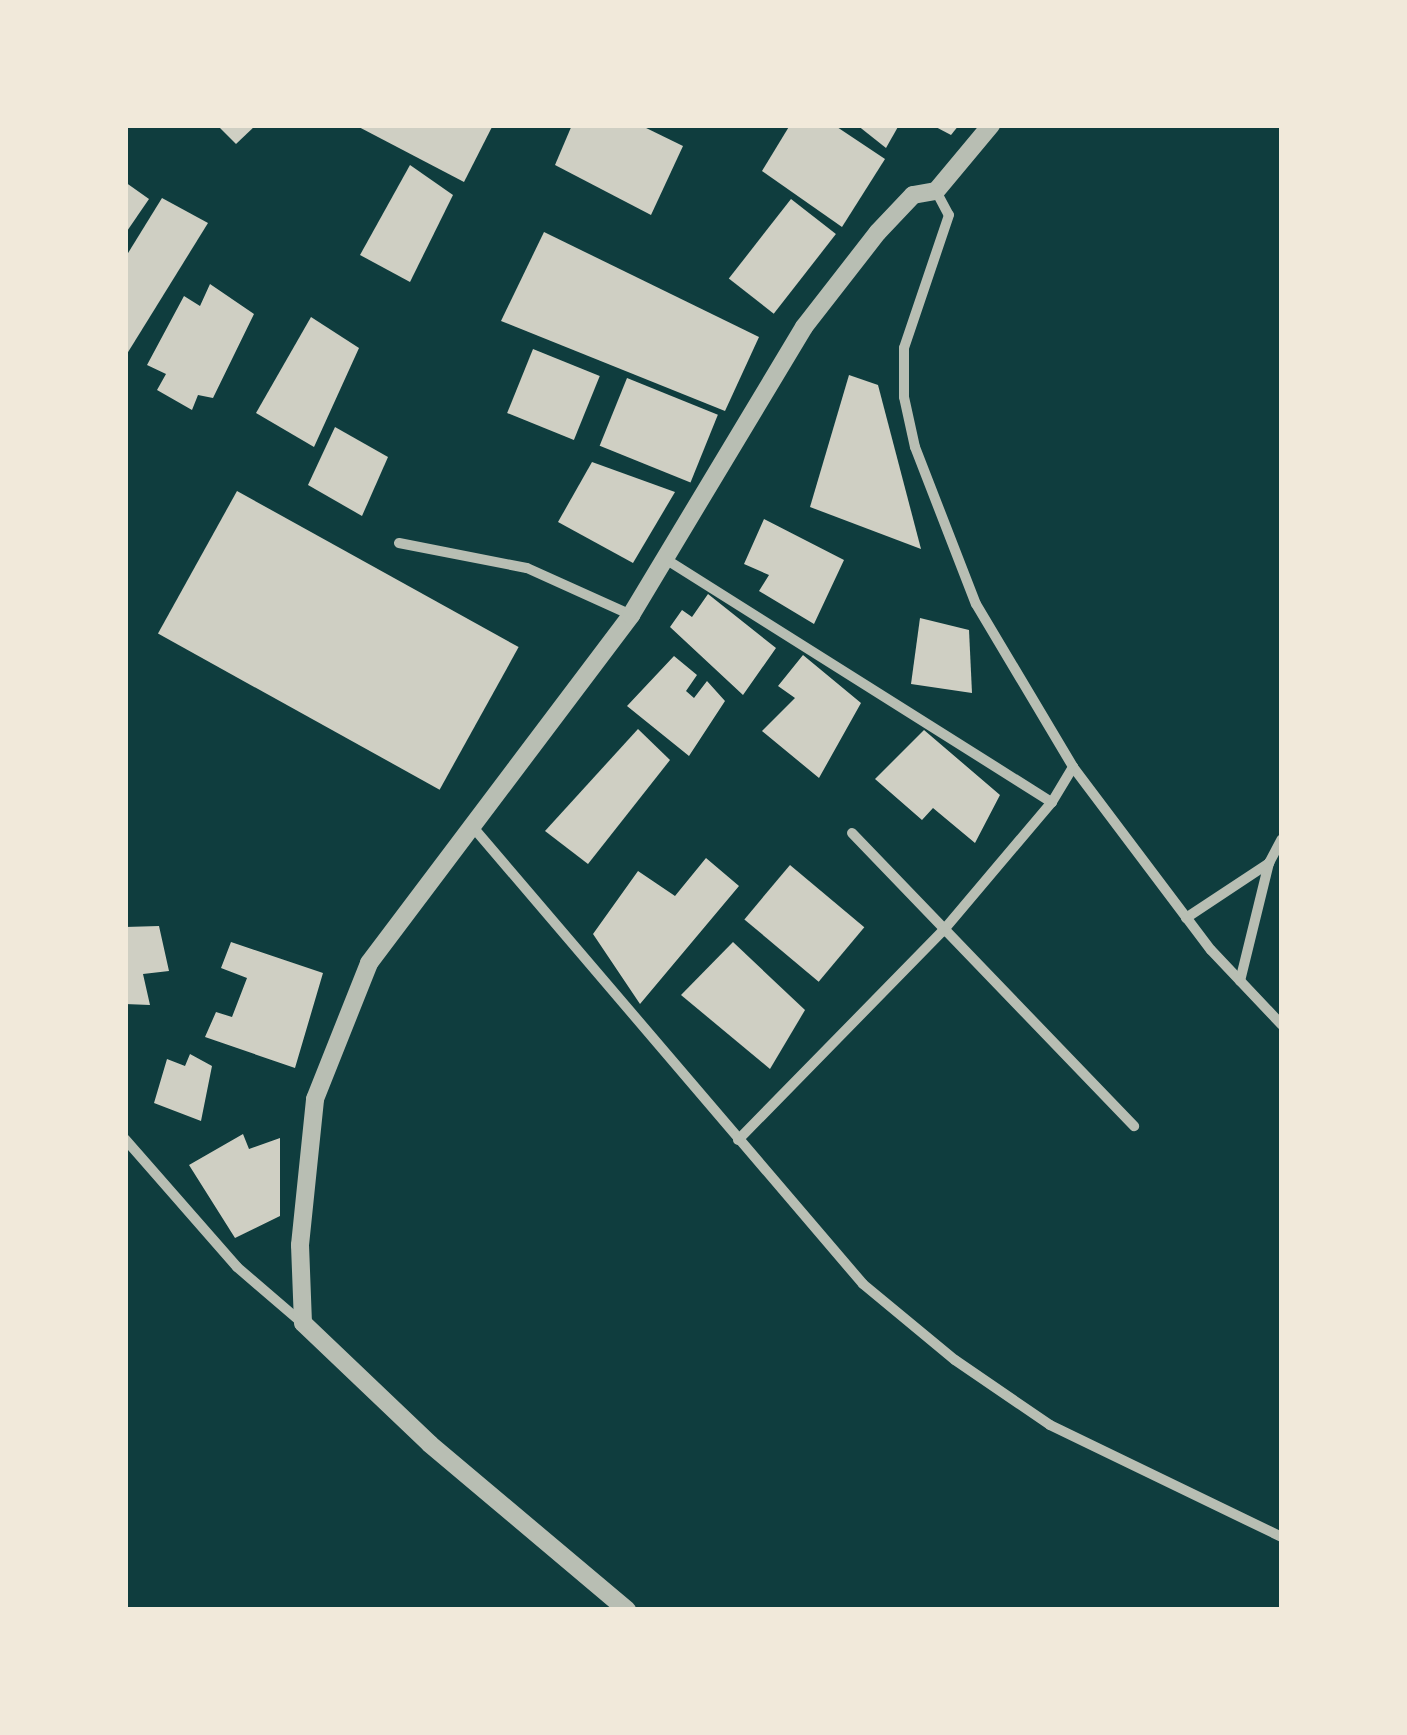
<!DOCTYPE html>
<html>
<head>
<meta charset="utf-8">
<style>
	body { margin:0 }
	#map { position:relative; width:1407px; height:1735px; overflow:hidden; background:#0f3d3e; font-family:Lora,serif }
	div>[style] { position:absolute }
	.building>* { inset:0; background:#cfcfc3; transform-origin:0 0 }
	.minor>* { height:10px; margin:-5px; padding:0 5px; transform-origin:5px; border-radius:5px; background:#b8beb3 }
	.tertiary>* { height:18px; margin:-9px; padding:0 9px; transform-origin:9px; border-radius:9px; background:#b8beb3 }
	span { translate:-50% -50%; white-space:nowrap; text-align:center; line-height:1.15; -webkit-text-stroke:10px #f1e9da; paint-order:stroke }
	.frame { position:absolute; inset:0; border:128px solid #f1e9da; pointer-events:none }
</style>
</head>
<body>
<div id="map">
	<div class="building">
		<i style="clip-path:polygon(217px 125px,256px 125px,236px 144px)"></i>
		<i style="clip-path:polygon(355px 125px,493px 125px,464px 182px)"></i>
		<i style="clip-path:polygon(572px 125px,640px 125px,683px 146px,651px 215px,555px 165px)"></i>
		<i style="clip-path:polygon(790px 125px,834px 125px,885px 159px,842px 227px,762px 171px)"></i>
		<i style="clip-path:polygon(857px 125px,899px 125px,886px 148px)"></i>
		<i style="clip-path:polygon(932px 125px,959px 125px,951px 135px)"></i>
		<i style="clip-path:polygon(410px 165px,453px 195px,410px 282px,360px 255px)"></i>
		<i style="clip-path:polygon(125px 182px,149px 199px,125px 234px)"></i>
		<i style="clip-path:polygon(162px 198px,208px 223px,125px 357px,125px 258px)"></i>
		<i style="left:791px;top:199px;width:57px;height:101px;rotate:38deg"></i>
		<i style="clip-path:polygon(544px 232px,759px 337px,725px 411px,501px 321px)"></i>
		<i style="clip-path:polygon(210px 284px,254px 314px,213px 398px,198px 395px,192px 410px,157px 390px,166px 374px,147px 365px,184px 296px,200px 306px)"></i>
		<i style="clip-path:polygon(311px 317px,359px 348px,314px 447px,256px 413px)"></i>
		<i style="left:533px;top:349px;width:72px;height:69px;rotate:22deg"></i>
		<i style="clip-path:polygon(849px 375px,878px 385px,921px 549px,810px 507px)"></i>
		<i style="left:627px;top:378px;width:98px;height:73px;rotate:22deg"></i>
		<i style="clip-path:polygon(335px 427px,388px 457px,362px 516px,308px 485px)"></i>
		<i style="clip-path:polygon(592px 462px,675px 492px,633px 563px,558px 522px)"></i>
		<i style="left:237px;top:491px;width:322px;height:163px;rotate:29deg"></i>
		<i style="clip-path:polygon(764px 519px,844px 560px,814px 624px,759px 591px,769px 575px,744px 564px)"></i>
		<i style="clip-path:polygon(708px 594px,776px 648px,743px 695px,670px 627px,682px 610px,692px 617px)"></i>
		<i style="clip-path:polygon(920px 618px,969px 630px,972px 693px,911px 684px)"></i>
		<i style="clip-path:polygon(803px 655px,861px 703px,819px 778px,762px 731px,795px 698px,778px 686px)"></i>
		<i style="clip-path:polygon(674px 656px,697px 675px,686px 691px,694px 698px,707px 681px,725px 701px,689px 756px,627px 706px)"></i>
		<i style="clip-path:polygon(638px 729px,670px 760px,588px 864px,545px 831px)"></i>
		<i style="clip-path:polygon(924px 730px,1000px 795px,975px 843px,933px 808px,922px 820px,875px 779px)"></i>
		<i style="clip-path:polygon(706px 858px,739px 886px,640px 1004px,593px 934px,638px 871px,675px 896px)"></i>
		<i style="left:790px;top:865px;width:97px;height:71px;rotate:40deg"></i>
		<i style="clip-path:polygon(159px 926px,169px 971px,143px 974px,150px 1005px,125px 1004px,125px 927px)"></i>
		<i style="clip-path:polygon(231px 942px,323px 973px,295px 1068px,205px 1037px,216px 1012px,232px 1017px,247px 978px,221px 968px)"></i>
		<i style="clip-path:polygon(733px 942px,805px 1010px,770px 1069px,681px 995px)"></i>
		<i style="clip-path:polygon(190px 1054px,212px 1066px,201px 1121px,154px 1103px,167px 1059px,185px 1066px)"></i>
		<i style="clip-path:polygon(243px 1134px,249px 1149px,280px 1138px,280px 1216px,235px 1238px,189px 1165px)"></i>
	</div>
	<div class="minor">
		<i style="left:936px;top:191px;width:27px;rotate:62deg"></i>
		<i style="left:949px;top:215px;width:140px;rotate:108.7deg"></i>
		<i style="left:904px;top:348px;width:49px;rotate:90deg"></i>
		<i style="left:904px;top:397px;width:51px;rotate:77.6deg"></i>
		<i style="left:915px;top:447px;width:168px;rotate:68.8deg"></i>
		<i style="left:976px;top:604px;width:190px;rotate:59.2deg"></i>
		<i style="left:1073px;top:767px;width:229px;rotate:53deg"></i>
		<i style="left:1211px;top:950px;width:103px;rotate:46.6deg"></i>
		<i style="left:399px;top:543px;width:130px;rotate:11.1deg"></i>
		<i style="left:527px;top:568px;width:114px;rotate:24.3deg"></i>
		<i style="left:667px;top:560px;width:455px;rotate:32.2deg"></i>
		<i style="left:472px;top:826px;width:602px;rotate:49.51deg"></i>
		<i style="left:863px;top:1284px;width:119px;rotate:39.6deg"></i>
		<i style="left:955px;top:1360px;width:115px;rotate:34.4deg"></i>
		<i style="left:1050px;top:1425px;width:258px;rotate:25.8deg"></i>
		<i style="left:852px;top:833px;width:407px;rotate:46.1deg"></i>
		<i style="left:1186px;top:918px;width:100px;rotate:-33.5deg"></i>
		<i style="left:1240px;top:981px;width:122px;rotate:-76.2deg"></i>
		<i style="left:1269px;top:863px;width:27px;rotate:-62deg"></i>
		<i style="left:125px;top:1139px;width:170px;rotate:48.8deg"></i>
		<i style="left:237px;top:1267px;width:86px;rotate:40.7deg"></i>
		<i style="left:738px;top:1140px;width:291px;rotate:-45.6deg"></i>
		<i style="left:942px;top:932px;width:170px;rotate:-49.8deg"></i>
		<i style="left:1052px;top:802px;width:41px;rotate:-59deg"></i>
	</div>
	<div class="tertiary">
		<i style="left:627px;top:1610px;width:258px;rotate:-139.9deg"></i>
		<i style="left:430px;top:1444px;width:175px;rotate:-136.4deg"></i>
		<i style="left:303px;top:1323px;width:78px;rotate:-92.2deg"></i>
		<i style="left:300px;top:1245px;width:147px;rotate:-84.1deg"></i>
		<i style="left:315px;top:1099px;width:146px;rotate:-68.3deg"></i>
		<i style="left:369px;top:963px;width:436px;rotate:-53deg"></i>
		<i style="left:631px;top:615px;width:336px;rotate:-59deg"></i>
		<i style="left:804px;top:327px;width:120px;rotate:-52.1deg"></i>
		<i style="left:878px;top:232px;width:51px;rotate:-46.6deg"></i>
		<i style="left:913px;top:195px;width:23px;rotate:-10deg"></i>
		<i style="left:936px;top:191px;width:86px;rotate:-50.2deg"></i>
	</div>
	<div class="frame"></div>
</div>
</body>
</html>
